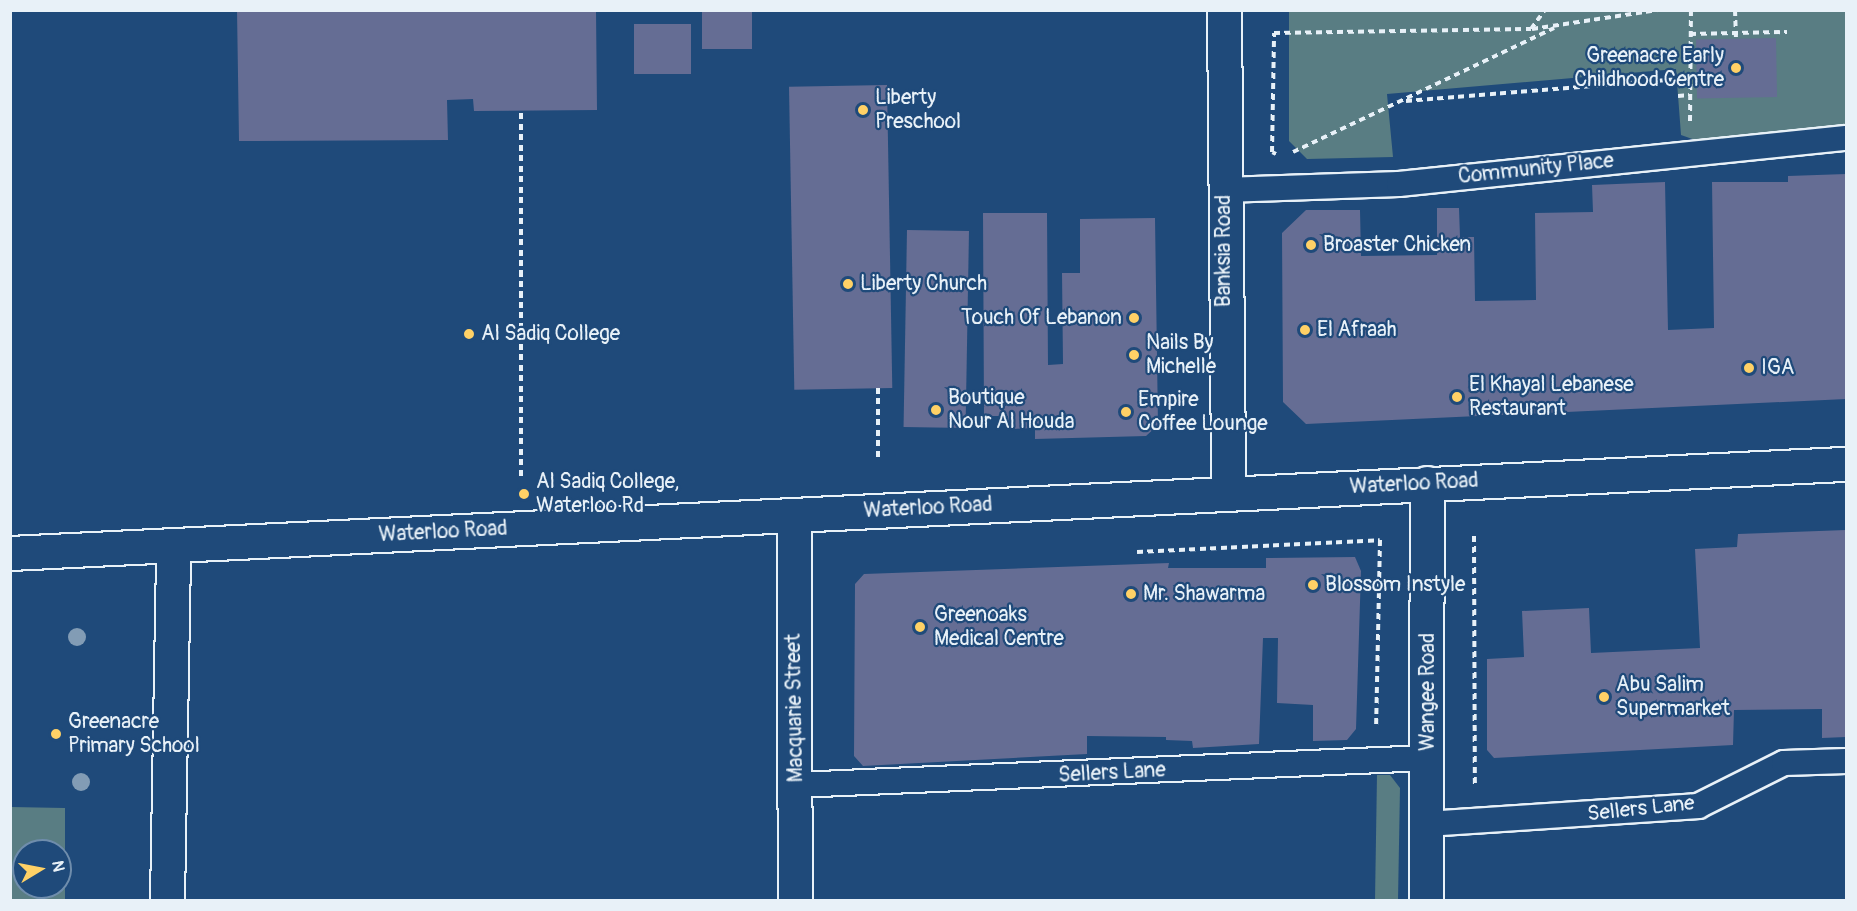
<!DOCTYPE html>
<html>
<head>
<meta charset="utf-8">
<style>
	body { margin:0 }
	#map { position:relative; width:1857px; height:911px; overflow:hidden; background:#1f4a7a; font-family:Pangolin,sans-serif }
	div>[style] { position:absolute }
	.green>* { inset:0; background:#597d83 }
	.building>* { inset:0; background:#656d94; transform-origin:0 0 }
	.path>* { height:4px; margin-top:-2px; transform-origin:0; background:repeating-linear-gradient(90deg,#e8f1f8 0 6px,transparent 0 10.5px) }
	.roads { filter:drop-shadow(2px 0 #e8f1f8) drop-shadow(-2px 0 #e8f1f8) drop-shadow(0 2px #e8f1f8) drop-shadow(0 -2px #e8f1f8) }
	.lane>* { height:24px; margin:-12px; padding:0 12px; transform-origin:12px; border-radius:12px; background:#1f4a7a }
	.street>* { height:33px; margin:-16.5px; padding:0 16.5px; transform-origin:16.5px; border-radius:16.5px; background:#1f4a7a }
	.secondary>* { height:33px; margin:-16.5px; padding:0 16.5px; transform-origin:16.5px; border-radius:16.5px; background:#1f4a7a }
	.trees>* { width:18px; height:18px; margin:-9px; border-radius:50%; background:#829cb5 }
	.dots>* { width:16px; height:16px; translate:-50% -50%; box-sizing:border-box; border:3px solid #1f4a7a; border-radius:50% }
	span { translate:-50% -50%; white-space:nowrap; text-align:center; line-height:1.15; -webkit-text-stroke:4.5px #1f4a7a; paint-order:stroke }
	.poi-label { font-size:21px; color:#e8f1f8 }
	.right { translate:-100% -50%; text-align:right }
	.left { translate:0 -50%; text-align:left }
	.street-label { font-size:21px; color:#e8f1f8 }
	.frame { position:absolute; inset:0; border:12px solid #e8f1f8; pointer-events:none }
	.north { position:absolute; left:12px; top:839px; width:60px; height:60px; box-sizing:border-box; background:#1f4a7a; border:2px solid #6f8dac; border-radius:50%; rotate:80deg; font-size:16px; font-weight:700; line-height:24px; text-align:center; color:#e8f1f8 }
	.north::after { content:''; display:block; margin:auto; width:21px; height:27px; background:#ffd166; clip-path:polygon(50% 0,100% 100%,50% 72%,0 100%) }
</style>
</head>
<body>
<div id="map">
	<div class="green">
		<i style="clip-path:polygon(1289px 11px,1846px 11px,1846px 129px,1698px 141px,1681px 135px,1676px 69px,1387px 94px,1393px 157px,1307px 159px,1289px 141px)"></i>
		<i style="clip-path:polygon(1377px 775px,1390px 775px,1400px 788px,1398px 900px,1375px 900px)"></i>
		<i style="clip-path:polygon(evenodd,11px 807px,65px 808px,65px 900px,11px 900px,11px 807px,24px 851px,60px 851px,60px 887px,24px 887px,24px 851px)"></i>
	</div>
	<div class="building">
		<i style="clip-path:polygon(237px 10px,596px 10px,597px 110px,474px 111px,473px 99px,447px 100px,448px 140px,239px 141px)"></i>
		<i style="left:702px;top:10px;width:50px;height:39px"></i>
		<i style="left:634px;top:24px;width:57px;height:50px"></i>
		<i style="left:1776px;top:38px;width:59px;height:80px;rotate:89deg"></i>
		<i style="left:887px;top:85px;width:303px;height:98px;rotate:89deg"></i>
		<i style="clip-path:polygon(1846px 174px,1846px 399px,1306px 424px,1283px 402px,1282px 233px,1306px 210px,1360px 210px,1361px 256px,1437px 255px,1437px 208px,1459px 208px,1460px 237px,1474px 237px,1475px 301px,1536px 300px,1535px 213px,1593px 212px,1592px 185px,1665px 182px,1668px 330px,1714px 328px,1712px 182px,1788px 182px,1788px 176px)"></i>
		<i style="clip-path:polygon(983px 213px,1047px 213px,1048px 365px,1063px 364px,1062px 273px,1080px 273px,1080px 219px,1155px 218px,1158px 425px,1146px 436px,1035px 439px,1035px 428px,1008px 429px,1008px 416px,984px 416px)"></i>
		<i style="left:907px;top:230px;width:62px;height:197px;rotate:1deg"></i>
		<i style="clip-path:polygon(1846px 530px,1846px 737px,1822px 738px,1822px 709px,1734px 710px,1733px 745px,1494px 758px,1487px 750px,1487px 659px,1524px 657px,1522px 611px,1589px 608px,1591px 653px,1700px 648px,1695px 549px,1737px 547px,1738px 534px)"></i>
		<i style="clip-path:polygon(1355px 557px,1361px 571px,1356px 729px,1347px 740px,1313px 741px,1313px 705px,1277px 703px,1278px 638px,1263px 638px,1259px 744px,1193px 748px,1192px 741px,1166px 740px,1166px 737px,1087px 736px,1087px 754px,863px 766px,854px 756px,855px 584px,864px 574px,1169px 563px,1168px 568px,1266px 568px,1266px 558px)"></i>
	</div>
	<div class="path">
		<i style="left:1735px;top:10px;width:28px;rotate:88deg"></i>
		<i style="left:1532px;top:29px;width:127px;rotate:-8.6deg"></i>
		<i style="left:1690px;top:34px;width:97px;rotate:-1.2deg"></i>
		<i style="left:1678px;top:96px;width:11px;rotate:-5deg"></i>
		<i style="left:1406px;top:101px;width:284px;rotate:-4.6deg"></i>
		<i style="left:1690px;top:121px;width:111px;rotate:-89.5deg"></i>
		<i style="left:1293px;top:152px;width:289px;rotate:-25.4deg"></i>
		<i style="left:1276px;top:154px;width:4px;rotate:-153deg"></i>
		<i style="left:1272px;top:152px;width:119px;rotate:-89deg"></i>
		<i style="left:1274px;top:33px;width:257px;rotate:-0.9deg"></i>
		<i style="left:1531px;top:29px;width:24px;rotate:-54deg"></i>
		<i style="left:878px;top:388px;width:73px;rotate:90deg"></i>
		<i style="left:521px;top:476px;width:365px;rotate:-90deg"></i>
		<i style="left:1474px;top:536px;width:251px;rotate:89.8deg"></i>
		<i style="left:1137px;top:552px;width:243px;rotate:-2.8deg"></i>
		<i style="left:1380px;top:540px;width:188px;rotate:91.2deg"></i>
	</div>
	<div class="roads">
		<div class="lane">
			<i style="left:1224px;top:190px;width:175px;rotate:-2deg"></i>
			<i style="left:1399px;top:184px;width:449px;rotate:-5.9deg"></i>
			<i style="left:796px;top:785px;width:633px;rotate:-2.45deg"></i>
			<i style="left:1427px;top:824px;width:272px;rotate:-3.8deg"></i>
			<i style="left:1698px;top:806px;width:96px;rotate:-26.6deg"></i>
			<i style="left:1784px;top:763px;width:62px;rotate:-1.8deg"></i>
		</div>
		<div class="street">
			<i style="left:1224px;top:10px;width:482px;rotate:89.5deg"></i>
			<i style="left:794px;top:515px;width:385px;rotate:89.9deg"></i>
			<i style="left:167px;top:900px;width:355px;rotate:-89deg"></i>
			<i style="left:1426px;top:900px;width:417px;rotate:-89.9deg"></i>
		</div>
		<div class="secondary">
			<i style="left:10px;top:553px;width:1838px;rotate:-2.78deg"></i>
		</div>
	</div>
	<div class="trees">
		<i style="left:77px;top:637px"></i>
		<i style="left:81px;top:782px"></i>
	</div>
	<div class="dots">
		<i style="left:1736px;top:68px;background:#ffd166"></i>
		<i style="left:863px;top:110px;background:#ffd166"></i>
		<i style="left:1311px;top:245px;background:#ffd166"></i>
		<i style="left:848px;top:284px;background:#ffd166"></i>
		<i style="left:1134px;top:318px;background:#ffd166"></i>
		<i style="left:1305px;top:330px;background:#ffd166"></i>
		<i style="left:469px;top:334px;background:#ffd166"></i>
		<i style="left:1134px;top:355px;background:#ffd166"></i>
		<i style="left:1749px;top:368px;background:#ffd166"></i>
		<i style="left:1457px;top:397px;background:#ffd166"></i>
		<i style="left:936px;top:410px;background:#ffd166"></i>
		<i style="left:1126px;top:412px;background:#ffd166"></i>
		<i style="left:524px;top:494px;background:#ffd166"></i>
		<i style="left:1313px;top:585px;background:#ffd166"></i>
		<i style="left:1131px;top:594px;background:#ffd166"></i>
		<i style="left:920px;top:627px;background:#ffd166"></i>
		<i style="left:1604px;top:697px;background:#ffd166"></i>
		<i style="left:56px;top:734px;background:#ffd166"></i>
	</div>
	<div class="poi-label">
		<span class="right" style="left:1724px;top:68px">Greenacre Early<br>Childhood Centre</span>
		<span class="left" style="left:875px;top:110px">Liberty<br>Preschool</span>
		<span class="left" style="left:1323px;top:245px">Broaster Chicken</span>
		<span class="left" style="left:860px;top:284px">Liberty Church</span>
		<span class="right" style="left:1122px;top:318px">Touch Of Lebanon</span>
		<span class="left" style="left:1317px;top:330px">El Afraah</span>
		<span class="left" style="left:481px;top:334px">Al Sadiq College</span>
		<span class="left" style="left:1146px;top:355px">Nails By<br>Michelle</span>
		<span class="left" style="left:1761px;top:368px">IGA</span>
		<span class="left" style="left:1469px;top:397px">El Khayal Lebanese<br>Restaurant</span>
		<span class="left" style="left:948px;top:410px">Boutique<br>Nour Al Houda</span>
		<span class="left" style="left:1138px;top:412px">Empire<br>Coffee Lounge</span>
		<span class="left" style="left:536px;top:494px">Al Sadiq College,<br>Waterloo Rd</span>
		<span class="left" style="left:1325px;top:585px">Blossom Instyle</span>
		<span class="left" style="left:1143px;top:594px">Mr. Shawarma</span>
		<span class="left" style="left:934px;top:627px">Greenoaks<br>Medical Centre</span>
		<span class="left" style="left:1616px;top:697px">Abu Salim<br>Supermarket</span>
		<span class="left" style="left:68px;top:734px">Greenacre<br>Primary School</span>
	</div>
	<div class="street-label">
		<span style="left:1536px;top:169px;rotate:-6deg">Community Place</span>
		<span style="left:1224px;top:251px;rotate:-90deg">Banksia Road</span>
		<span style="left:1414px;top:484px;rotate:-3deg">Waterloo Road</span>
		<span style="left:928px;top:508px;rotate:-3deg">Waterloo Road</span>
		<span style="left:443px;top:532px;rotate:-3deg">Waterloo Road</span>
		<span style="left:1428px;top:692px;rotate:-90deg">Wangee Road</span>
		<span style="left:795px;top:708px;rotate:-91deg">Macquarie Street</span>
		<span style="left:1112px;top:773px;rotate:-3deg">Sellers Lane</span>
		<span style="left:1641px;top:809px;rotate:-6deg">Sellers Lane</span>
	</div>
	<div class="frame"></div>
	<div class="north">N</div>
</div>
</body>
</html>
